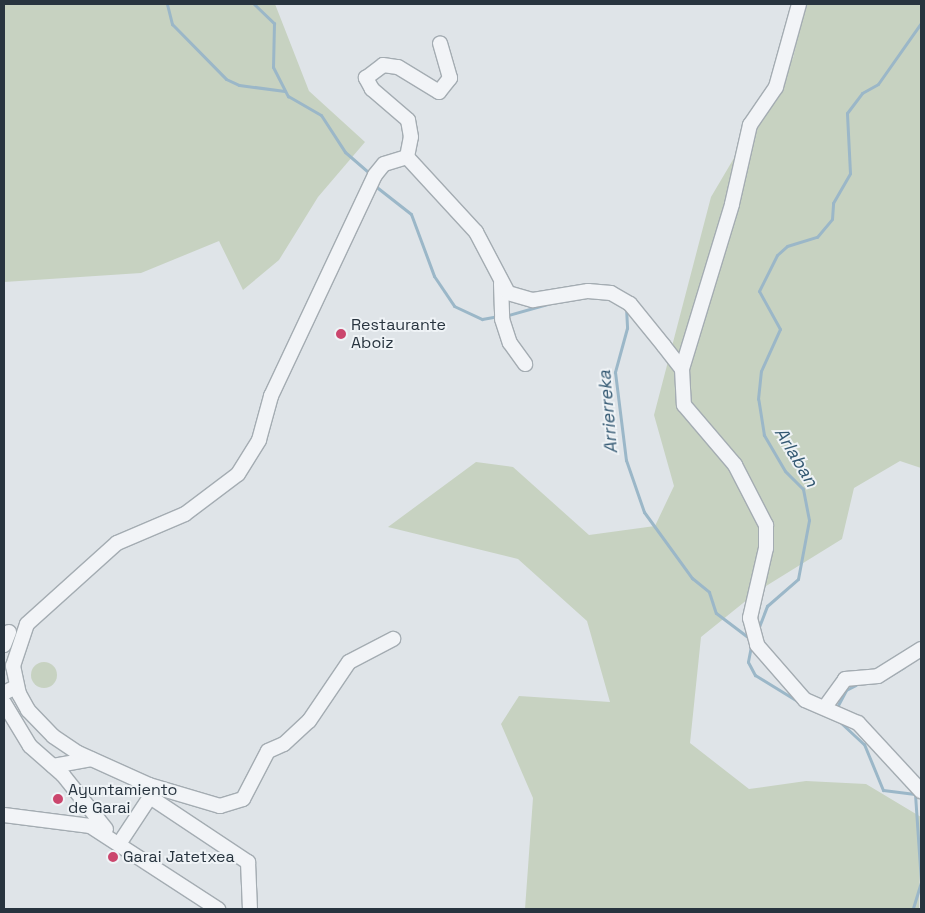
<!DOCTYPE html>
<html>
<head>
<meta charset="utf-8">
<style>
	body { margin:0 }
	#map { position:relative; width:925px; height:913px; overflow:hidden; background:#dfe4e8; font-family:"Space Grotesk",sans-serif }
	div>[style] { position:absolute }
	.green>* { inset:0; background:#c7d2c1 }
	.round { border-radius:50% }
	.stream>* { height:3px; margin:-1.5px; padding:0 1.5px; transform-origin:1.5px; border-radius:1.5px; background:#9bb7c8 }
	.roads { filter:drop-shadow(1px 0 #a4acb2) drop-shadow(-1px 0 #a4acb2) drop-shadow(0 1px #a4acb2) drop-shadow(0 -1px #a4acb2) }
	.minor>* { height:14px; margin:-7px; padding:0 7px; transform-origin:7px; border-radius:7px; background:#f2f4f7 }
	.dots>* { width:14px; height:14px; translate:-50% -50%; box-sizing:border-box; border:2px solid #eff3f6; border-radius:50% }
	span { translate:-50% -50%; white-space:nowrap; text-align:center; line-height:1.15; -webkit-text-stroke:4px #eff3f6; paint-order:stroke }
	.poi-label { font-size:16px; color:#28343f }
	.left { translate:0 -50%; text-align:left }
	.water-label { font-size:18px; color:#335872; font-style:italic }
	.frame { position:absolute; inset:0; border:5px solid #28343f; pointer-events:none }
</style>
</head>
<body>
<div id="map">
	<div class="green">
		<i style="clip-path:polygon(4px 4px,275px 4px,309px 91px,365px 142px,318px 197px,279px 260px,243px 290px,219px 241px,141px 273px,4px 282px)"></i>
		<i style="clip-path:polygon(805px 4px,921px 4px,921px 468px,900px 461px,854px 488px,842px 539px,758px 591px,701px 637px,690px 743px,749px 789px,806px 781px,866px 784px,921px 817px,919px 909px,525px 909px,533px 798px,501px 724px,519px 696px,610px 702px,587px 621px,518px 559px,388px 527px,476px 462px,513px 467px,589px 535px,655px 526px,674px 486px,654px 415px,711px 197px,793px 58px)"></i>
		<i class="round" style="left:31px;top:662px;width:26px;height:26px"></i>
	</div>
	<div class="stream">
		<i style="left:167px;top:4px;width:21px;rotate:76deg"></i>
		<i style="left:172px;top:24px;width:77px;rotate:45.5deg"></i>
		<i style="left:226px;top:79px;width:14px;rotate:25deg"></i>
		<i style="left:239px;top:85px;width:46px;rotate:7.4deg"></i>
		<i style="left:254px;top:4px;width:28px;rotate:44deg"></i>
		<i style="left:274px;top:23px;width:44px;rotate:91.3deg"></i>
		<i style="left:273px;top:67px;width:33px;rotate:63deg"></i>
		<i style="left:288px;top:96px;width:38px;rotate:30deg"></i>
		<i style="left:321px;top:115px;width:44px;rotate:57deg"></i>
		<i style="left:345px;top:152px;width:35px;rotate:41deg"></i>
		<i style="left:374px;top:185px;width:47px;rotate:38.1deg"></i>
		<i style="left:411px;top:214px;width:66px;rotate:69.6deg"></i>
		<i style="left:434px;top:276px;width:36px;rotate:56deg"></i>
		<i style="left:454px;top:306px;width:31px;rotate:25deg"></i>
		<i style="left:482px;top:319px;width:17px;rotate:-10deg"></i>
		<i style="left:626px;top:307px;width:21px;rotate:87deg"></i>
		<i style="left:627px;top:328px;width:46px;rotate:105.3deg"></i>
		<i style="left:615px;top:372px;width:89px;rotate:82.9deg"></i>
		<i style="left:626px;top:460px;width:55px;rotate:70.9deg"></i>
		<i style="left:644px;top:512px;width:82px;rotate:54deg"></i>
		<i style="left:692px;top:578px;width:22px;rotate:39deg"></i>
		<i style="left:709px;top:592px;width:22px;rotate:72deg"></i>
		<i style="left:716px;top:613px;width:41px;rotate:37.1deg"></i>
		<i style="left:505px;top:316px;width:44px;rotate:-15.9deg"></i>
		<i style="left:757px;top:632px;width:28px;rotate:-69deg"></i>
		<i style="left:767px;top:606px;width:41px;rotate:-41.1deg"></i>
		<i style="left:798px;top:579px;width:60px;rotate:-79.4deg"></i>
		<i style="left:809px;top:520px;width:32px;rotate:-101deg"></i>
		<i style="left:803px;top:489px;width:25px;rotate:-135deg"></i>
		<i style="left:785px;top:471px;width:42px;rotate:-120.3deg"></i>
		<i style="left:764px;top:435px;width:36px;rotate:-99deg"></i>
		<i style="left:758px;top:399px;width:28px;rotate:-84deg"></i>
		<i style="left:761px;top:371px;width:46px;rotate:-65.7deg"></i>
		<i style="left:780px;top:329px;width:43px;rotate:-118.9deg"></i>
		<i style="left:759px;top:291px;width:40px;rotate:-63.4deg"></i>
		<i style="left:777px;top:255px;width:13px;rotate:-42deg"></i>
		<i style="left:787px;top:246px;width:31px;rotate:-17deg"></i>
		<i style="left:817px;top:237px;width:23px;rotate:-50deg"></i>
		<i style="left:832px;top:219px;width:16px;rotate:-86deg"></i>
		<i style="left:833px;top:203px;width:34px;rotate:-60deg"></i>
		<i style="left:850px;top:173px;width:60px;rotate:-92.9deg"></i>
		<i style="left:847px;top:113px;width:25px;rotate:-53deg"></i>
		<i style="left:862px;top:93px;width:18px;rotate:-29deg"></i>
		<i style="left:878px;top:84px;width:75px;rotate:-54.8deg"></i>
		<i style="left:751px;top:646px;width:16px;rotate:101deg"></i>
		<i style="left:748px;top:662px;width:15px;rotate:62deg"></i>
		<i style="left:755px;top:675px;width:52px;rotate:31.5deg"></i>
		<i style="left:884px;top:679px;width:23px;rotate:-31deg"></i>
		<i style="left:837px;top:707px;width:19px;rotate:-62deg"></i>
		<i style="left:846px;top:690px;width:11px;rotate:-27deg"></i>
		<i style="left:840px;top:722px;width:33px;rotate:43deg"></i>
		<i style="left:864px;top:744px;width:50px;rotate:67.6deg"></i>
		<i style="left:883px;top:790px;width:32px;rotate:7deg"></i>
		<i style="left:915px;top:794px;width:88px;rotate:86.1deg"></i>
		<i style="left:921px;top:882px;width:28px;rotate:107deg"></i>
	</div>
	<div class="roads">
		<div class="minor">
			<i style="left:407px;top:157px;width:20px;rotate:-79deg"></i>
			<i style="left:411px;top:137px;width:17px;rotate:-100deg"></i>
			<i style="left:408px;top:120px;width:48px;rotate:-139.3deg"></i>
			<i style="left:372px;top:89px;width:13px;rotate:-119deg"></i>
			<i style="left:366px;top:78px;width:21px;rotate:-37deg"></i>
			<i style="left:383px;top:65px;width:15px;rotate:8deg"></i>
			<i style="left:398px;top:67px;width:48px;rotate:31.4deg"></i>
			<i style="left:439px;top:92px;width:18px;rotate:-52deg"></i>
			<i style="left:450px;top:78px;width:36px;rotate:-106deg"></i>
			<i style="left:501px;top:284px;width:35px;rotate:88deg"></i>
			<i style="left:502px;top:319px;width:25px;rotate:72deg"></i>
			<i style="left:510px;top:343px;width:26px;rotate:54deg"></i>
			<i style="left:682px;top:369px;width:172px;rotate:-73.1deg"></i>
			<i style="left:732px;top:204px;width:81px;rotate:-77.2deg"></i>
			<i style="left:750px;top:125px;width:46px;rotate:-55.6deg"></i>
			<i style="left:776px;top:87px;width:86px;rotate:-74.5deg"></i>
			<i style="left:4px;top:645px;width:14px;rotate:-69deg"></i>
			<i style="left:4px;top:693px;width:13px;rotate:-27deg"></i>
			<i style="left:4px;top:703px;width:50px;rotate:58.8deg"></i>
			<i style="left:30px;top:746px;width:44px;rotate:41.3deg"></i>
			<i style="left:63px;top:775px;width:69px;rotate:51.5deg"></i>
			<i style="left:825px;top:707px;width:34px;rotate:-54deg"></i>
			<i style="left:845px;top:679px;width:33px;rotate:-5deg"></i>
			<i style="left:878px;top:676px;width:51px;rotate:-32.1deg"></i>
			<i style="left:53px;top:766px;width:39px;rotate:-10deg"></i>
			<i style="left:149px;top:785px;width:74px;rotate:16.5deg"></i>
			<i style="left:220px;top:806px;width:24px;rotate:-17deg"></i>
			<i style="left:243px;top:799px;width:54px;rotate:-62.5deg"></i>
			<i style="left:268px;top:751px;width:17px;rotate:-24deg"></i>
			<i style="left:284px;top:744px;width:34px;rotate:-43deg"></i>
			<i style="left:309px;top:721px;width:71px;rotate:-55.9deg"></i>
			<i style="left:349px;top:662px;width:50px;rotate:-27.6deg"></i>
			<i style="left:150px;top:797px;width:118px;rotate:33.6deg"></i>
			<i style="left:248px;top:862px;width:47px;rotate:87.6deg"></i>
			<i style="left:4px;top:815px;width:87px;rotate:7.3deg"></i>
			<i style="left:90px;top:826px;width:153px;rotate:33deg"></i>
			<i style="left:119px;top:844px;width:56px;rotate:-56.6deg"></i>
			<i style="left:150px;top:797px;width:12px;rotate:-95deg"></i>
			<i style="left:149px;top:785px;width:78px;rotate:-155.7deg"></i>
			<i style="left:78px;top:753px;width:30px;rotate:-146deg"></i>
			<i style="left:53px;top:736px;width:36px;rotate:-134deg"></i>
			<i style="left:28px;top:710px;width:18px;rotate:-119deg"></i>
			<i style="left:19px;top:694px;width:29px;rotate:-102deg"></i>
			<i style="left:13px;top:666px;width:44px;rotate:-71.6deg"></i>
			<i style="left:27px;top:624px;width:121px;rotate:-42deg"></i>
			<i style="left:117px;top:543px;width:74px;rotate:-23.1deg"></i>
			<i style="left:185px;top:514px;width:66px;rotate:-37deg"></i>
			<i style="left:238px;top:474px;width:40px;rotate:-58deg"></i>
			<i style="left:259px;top:440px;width:46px;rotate:-74.7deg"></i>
			<i style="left:271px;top:396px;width:244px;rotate:-64.8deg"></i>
			<i style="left:375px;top:175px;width:14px;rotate:-51deg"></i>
			<i style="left:384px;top:164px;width:24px;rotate:-17deg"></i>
			<i style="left:407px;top:157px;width:102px;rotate:47.4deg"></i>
			<i style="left:476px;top:232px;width:69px;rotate:62.3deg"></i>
			<i style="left:508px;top:293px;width:26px;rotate:16deg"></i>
			<i style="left:533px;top:300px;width:56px;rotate:-9.3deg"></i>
			<i style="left:588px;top:291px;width:23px;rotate:5deg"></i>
			<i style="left:611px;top:293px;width:22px;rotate:30deg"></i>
			<i style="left:630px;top:304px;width:54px;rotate:51deg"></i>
			<i style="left:664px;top:346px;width:29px;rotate:52deg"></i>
			<i style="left:682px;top:369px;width:36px;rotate:87deg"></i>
			<i style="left:684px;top:405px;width:79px;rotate:49.6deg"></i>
			<i style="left:735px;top:465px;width:68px;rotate:62.7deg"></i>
			<i style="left:766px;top:525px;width:23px;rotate:90deg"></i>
			<i style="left:766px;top:548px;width:72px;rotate:102.9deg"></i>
			<i style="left:750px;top:618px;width:28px;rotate:75deg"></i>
			<i style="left:757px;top:645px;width:73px;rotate:48.9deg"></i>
			<i style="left:805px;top:700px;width:58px;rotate:23.5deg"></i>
			<i style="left:858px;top:723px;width:93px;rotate:47.2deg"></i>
		</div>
	</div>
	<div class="dots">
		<i style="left:341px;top:334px;background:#cb466d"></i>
		<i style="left:58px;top:799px;background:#cb466d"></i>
		<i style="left:113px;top:857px;background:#cb466d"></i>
	</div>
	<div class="poi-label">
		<span class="left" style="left:351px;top:334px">Restaurante<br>Aboiz</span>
		<span class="left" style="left:68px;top:799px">Ayuntamiento<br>de Garai</span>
		<span class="left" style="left:123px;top:857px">Garai Jatetxea</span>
	</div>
	<div class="water-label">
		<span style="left:608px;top:412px;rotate:-95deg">Arrierreka</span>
		<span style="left:796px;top:457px;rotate:59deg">Arlaban</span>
	</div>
	<div class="frame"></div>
</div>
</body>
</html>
